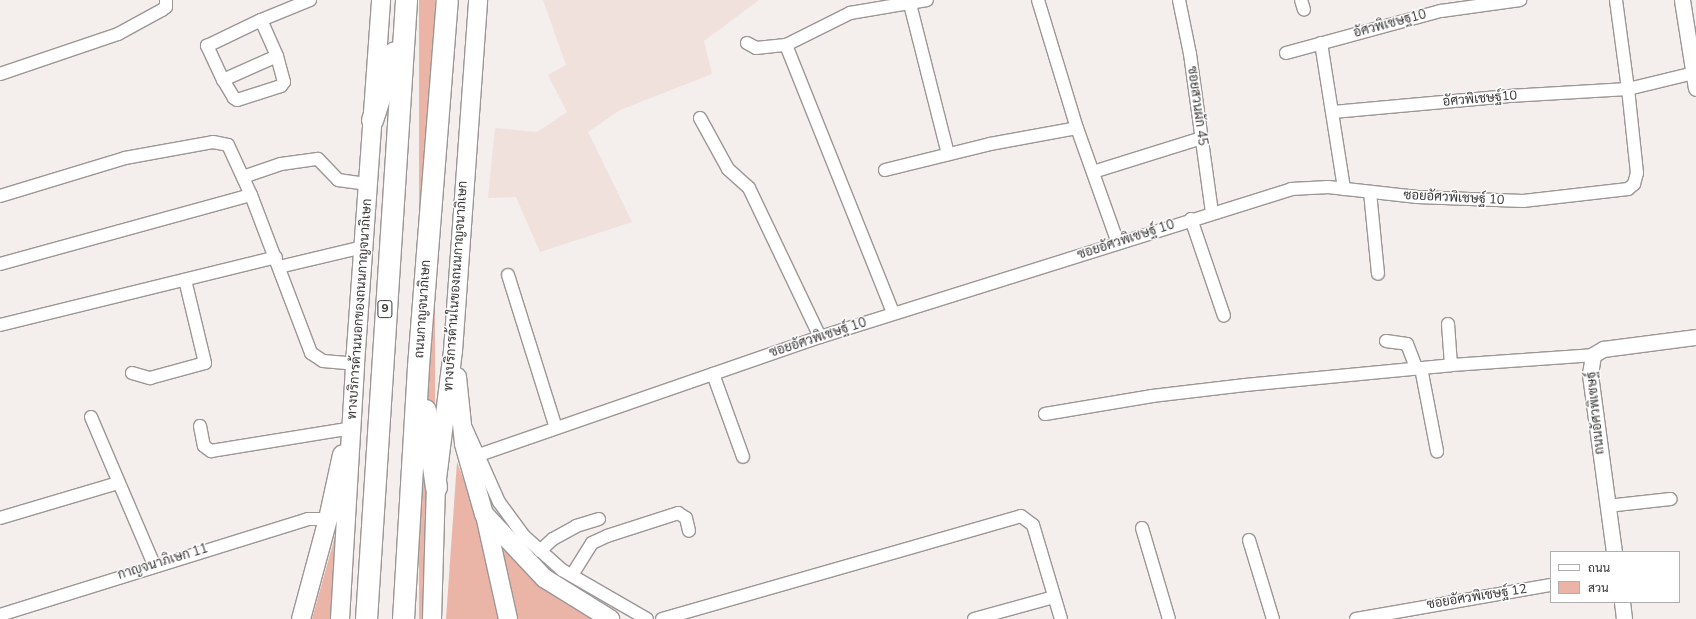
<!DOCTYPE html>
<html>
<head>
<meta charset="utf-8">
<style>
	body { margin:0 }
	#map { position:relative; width:1696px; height:619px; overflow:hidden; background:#f4eeec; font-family:"Nunito Sans",Sarabun,sans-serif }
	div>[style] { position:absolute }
	.built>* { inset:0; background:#f0e1dd }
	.green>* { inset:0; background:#eab4a7; transform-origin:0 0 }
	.roads { filter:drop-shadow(1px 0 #9c9695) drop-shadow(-1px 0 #9c9695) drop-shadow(0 1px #9c9695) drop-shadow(0 -1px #9c9695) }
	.minor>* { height:12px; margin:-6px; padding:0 6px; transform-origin:6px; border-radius:6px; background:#fff }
	.tertiary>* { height:15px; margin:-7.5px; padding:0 7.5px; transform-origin:7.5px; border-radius:7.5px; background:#fff }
	.secondary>* { height:18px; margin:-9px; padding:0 9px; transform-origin:9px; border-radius:9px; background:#fff }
	.trunk>* { height:21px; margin:-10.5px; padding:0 10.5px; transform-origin:10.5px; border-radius:10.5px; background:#fff }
	span { translate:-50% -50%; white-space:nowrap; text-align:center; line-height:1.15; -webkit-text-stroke:3px #fff; paint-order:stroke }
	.shield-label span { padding:1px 3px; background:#fff; border:1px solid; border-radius:3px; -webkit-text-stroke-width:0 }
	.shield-label { font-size:12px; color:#3a3737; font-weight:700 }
	.street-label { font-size:13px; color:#3a3737 }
	.legend { position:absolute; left:1550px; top:551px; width:130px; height:52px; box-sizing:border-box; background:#fff; border:1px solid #b0afaf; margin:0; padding:5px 7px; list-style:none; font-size:12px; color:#3a3737 }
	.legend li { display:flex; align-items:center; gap:8px; height:20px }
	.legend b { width:20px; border:1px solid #b0afaf }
</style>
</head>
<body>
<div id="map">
	<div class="built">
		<i style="clip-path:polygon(543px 0,759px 0,704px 41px,712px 74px,620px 110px,588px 132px,632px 222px,540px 252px,516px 197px,488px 198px,495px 128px,537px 132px,567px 112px,548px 75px,566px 65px)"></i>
	</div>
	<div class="green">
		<i style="left:419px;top:0;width:16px;height:620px"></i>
		<i style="clip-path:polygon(457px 462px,478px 518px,501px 619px,446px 619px)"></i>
		<i style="clip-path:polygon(339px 522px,330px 619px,312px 619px)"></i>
		<i style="clip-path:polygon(502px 549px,529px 571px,606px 619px,516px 619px)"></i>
	</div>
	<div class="roads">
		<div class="minor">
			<i style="left:1038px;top:0;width:134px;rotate:73.1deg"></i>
			<i style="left:1077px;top:128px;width:122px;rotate:70.4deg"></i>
			<i style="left:1179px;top:0;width:55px;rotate:78.5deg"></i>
			<i style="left:1190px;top:54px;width:160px;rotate:82.1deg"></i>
			<i style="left:1301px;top:0;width:10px;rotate:73deg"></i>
			<i style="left:910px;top:4px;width:155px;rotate:75.8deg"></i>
			<i style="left:261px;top:20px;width:39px;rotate:66deg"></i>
			<i style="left:277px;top:56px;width:27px;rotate:75deg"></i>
			<i style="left:284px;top:82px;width:5px;rotate:127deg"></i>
			<i style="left:281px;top:86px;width:46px;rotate:162.3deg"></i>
			<i style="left:237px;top:100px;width:4px;rotate:-146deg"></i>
			<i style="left:234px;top:98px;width:21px;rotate:-121deg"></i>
			<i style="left:223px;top:80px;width:38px;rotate:-115deg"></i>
			<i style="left:207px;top:46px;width:60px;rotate:-25.7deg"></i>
			<i style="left:261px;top:20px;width:53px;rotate:-22.2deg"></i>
			<i style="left:747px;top:43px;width:10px;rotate:29deg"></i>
			<i style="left:756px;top:48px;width:30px;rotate:-6deg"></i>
			<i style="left:786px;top:45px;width:72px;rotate:-26.6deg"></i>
			<i style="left:850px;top:13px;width:78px;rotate:-9.6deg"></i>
			<i style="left:1321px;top:43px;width:148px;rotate:81deg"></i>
			<i style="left:786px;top:45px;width:289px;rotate:68.2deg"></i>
			<i style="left:1286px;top:53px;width:161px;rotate:-15.2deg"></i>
			<i style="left:1441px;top:11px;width:80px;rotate:-7.9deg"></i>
			<i style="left:0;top:74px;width:125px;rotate:-18.7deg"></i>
			<i style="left:118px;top:34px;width:50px;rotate:-28.6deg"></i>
			<i style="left:162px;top:10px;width:5px;rotate:-37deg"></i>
			<i style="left:166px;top:7px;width:7px;rotate:-90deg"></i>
			<i style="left:223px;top:80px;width:59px;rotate:-24deg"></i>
			<i style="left:1333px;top:112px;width:177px;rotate:-5.2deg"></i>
			<i style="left:1509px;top:96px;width:119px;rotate:-3.4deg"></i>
			<i style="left:1628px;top:89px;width:90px;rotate:-97.7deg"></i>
			<i style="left:700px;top:118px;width:58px;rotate:61.2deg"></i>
			<i style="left:728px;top:169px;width:28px;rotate:42deg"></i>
			<i style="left:749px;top:188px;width:165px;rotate:64.5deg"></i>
			<i style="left:885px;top:170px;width:108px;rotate:-13.9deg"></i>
			<i style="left:990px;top:144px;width:88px;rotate:-10.4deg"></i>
			<i style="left:1093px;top:172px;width:114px;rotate:-17.3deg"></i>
			<i style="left:243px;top:177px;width:40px;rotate:-18.9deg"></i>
			<i style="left:281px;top:164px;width:37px;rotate:-8deg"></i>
			<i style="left:318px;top:159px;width:29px;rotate:46deg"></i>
			<i style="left:338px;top:180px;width:30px;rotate:8deg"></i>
			<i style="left:1370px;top:192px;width:82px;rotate:84.4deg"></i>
			<i style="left:0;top:196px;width:131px;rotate:-16.9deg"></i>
			<i style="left:125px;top:158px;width:89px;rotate:-10.3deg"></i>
			<i style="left:213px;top:142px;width:15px;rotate:11deg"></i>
			<i style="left:228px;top:145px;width:55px;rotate:65.3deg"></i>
			<i style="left:251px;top:195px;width:169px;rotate:69.2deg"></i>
			<i style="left:311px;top:353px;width:14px;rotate:34deg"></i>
			<i style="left:323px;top:361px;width:32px;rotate:5deg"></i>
			<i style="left:1191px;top:219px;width:102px;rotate:71.2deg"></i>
			<i style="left:0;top:264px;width:260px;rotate:-15.4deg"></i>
			<i style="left:279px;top:267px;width:86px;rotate:-13.4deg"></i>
			<i style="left:508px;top:275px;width:160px;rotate:72.6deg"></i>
			<i style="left:1448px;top:324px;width:41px;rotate:85.8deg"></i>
			<i style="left:0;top:325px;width:284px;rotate:-13.8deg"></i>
			<i style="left:1386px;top:341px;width:21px;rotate:8deg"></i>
			<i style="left:1407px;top:344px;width:26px;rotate:69deg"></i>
			<i style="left:1421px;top:368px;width:85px;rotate:79.1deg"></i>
			<i style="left:132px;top:373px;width:19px;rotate:16deg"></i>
			<i style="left:150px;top:378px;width:57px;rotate:-15.3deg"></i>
			<i style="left:205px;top:363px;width:85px;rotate:-103.5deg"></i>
			<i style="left:713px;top:374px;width:88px;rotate:70.1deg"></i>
			<i style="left:1045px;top:414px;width:109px;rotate:-9.5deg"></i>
			<i style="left:1152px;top:396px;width:94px;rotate:-6.7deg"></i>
			<i style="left:1245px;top:385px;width:207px;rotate:-5.5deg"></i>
			<i style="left:1451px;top:365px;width:142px;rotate:-4deg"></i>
			<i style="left:91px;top:417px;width:161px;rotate:66.9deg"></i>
			<i style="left:200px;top:426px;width:20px;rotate:79deg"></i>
			<i style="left:204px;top:446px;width:9px;rotate:36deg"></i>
			<i style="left:211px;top:451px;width:138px;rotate:-9.2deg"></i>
			<i style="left:466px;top:428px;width:81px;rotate:66deg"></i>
			<i style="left:499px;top:502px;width:42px;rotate:53.7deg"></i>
			<i style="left:524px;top:536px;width:51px;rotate:41.8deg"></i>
			<i style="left:562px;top:570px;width:98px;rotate:30deg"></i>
			<i style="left:479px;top:455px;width:361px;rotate:-19.1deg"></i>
			<i style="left:820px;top:337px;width:494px;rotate:-17.4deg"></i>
			<i style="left:1291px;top:189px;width:37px;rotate:-3deg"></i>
			<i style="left:1328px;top:187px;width:90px;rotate:6.4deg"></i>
			<i style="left:1417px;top:197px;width:106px;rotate:2.2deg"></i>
			<i style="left:1523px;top:201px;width:106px;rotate:-6.5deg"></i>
			<i style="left:1628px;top:189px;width:8px;rotate:-40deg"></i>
			<i style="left:1634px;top:184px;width:11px;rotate:-75deg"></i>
			<i style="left:1637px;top:173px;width:84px;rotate:-96.1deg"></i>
			<i style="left:1628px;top:89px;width:68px;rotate:-13.6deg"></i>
			<i style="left:1607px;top:506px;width:64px;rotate:-6.2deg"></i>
			<i style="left:0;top:518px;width:123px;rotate:-16.5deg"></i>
			<i style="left:1142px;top:528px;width:95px;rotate:73.5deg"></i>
			<i style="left:1249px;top:540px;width:83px;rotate:73.1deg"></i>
			<i style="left:540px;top:551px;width:18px;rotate:-43deg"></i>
			<i style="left:553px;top:539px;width:26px;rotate:-29deg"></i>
			<i style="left:576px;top:526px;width:24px;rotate:-17deg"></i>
			<i style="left:572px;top:575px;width:38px;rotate:-58deg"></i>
			<i style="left:592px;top:543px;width:17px;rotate:-25deg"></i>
			<i style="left:607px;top:536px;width:75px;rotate:-17.9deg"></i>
			<i style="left:678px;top:513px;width:9px;rotate:32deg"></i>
			<i style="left:686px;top:518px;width:13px;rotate:77deg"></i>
			<i style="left:0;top:615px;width:323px;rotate:-17.3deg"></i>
			<i style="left:308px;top:519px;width:20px"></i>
			<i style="left:662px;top:619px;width:373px;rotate:-16deg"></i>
			<i style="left:1021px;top:516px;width:15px;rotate:37deg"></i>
			<i style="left:1033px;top:525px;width:98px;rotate:73.4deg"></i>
			<i style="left:974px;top:619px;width:83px;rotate:-15.4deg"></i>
			<i style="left:1356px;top:619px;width:198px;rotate:-9.9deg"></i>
		</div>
		<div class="tertiary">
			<i style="left:1682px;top:0;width:89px;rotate:81deg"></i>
			<i style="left:1614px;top:552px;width:180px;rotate:-97.7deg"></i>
			<i style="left:1590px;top:374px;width:19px;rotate:-81deg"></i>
			<i style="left:1593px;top:355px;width:12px;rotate:-31deg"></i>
			<i style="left:1603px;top:349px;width:94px;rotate:-7.4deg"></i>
			<i style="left:1622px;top:602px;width:17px;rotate:83deg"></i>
		</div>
		<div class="secondary">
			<i style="left:457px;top:377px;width:67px;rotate:84deg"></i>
			<i style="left:464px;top:444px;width:73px;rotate:74.1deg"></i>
			<i style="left:484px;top:514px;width:88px;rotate:46.8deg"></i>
			<i style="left:544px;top:578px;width:78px;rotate:31.8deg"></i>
			<i style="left:485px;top:515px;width:107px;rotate:77.5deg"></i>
			<i style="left:301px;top:619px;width:104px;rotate:-74.9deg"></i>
			<i style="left:328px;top:519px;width:66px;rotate:-77.7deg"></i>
			<i style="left:340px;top:619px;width:255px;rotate:-86.6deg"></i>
			<i style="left:355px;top:364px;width:365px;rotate:-85.9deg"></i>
			<i style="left:432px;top:619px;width:132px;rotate:-88.3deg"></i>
			<i style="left:436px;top:487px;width:137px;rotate:-82.9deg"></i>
			<i style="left:453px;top:351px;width:352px;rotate:-85.9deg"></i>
		</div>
		<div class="trunk">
			<i style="left:372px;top:120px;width:71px;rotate:-72.1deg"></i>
			<i style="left:425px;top:410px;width:78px;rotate:81.9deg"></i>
			<i style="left:366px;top:619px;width:620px;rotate:-86.3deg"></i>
			<i style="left:403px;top:619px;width:253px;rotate:-86.6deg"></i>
			<i style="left:418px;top:366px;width:367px;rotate:-85.5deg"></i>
		</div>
	</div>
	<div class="shield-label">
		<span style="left:385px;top:309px">9</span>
	</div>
	<div class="street-label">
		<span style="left:1390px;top:24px;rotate:-15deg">อัศวพิเชษฐ10</span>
		<span style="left:1480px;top:99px;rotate:-5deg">อัศวพิเชษฐ์10</span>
		<span style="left:1197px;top:106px;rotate:82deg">ซอยสวนผัก 45</span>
		<span style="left:1454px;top:198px;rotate:3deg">ซอยอัศวพิเชษฐ์ 10</span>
		<span style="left:1126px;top:240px;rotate:-18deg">ซอยอัศวพิเชษฐ์ 10</span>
		<span style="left:456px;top:286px;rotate:-86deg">ทางบริการด้านในของถนนกาญจนาภิเษก</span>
		<span style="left:360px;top:309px;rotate:-86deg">ทางบริการด้านนอกของถนนกาญจนาภิเษก</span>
		<span style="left:423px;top:309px;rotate:-86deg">ถนนกาญจนาภิเษก</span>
		<span style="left:818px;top:338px;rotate:-18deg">ซอยอัศวพิเชษฐ์ 10</span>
		<span style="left:1596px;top:413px;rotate:-96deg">ถนนอัศวพิเชษฐ์</span>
		<span style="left:163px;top:562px;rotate:-17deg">กาญจนาภิเษก 11</span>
		<span style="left:1477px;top:597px;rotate:-9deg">ซอยอัศวพิเชษฐ์ 12</span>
	</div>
	<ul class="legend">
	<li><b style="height:5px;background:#fff"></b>ถนน</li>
	<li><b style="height:11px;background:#eab4a7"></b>สวน</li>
	</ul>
</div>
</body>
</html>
